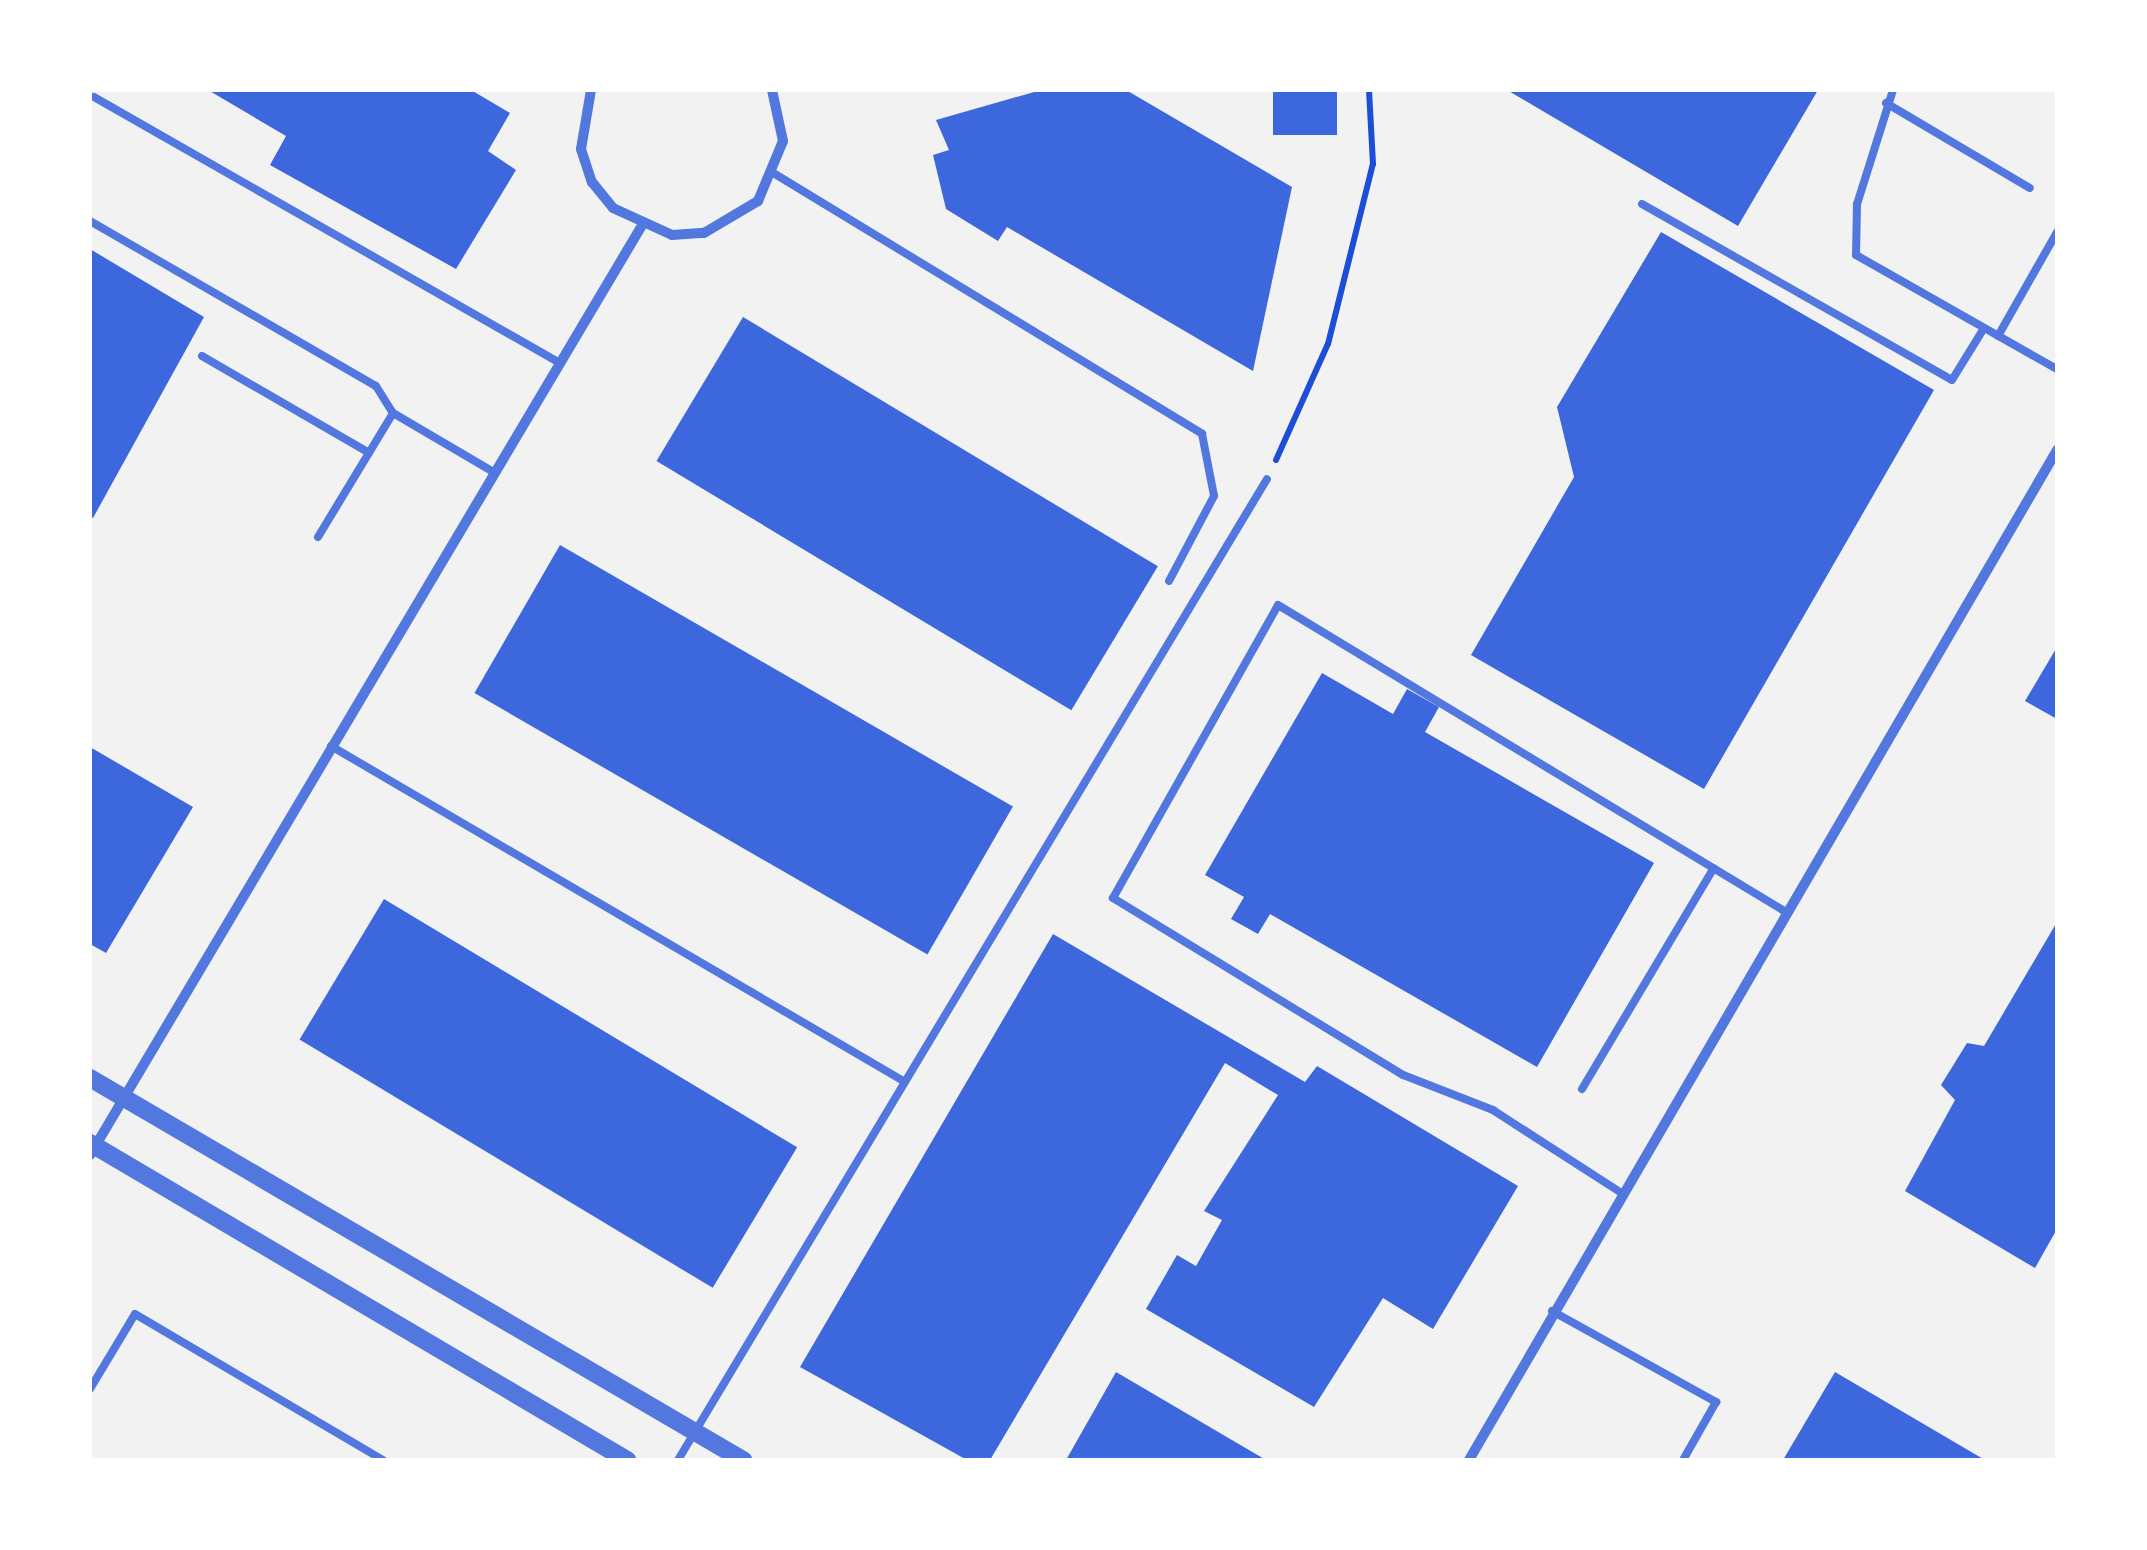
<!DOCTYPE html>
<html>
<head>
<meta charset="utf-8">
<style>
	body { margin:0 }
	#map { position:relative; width:2147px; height:1550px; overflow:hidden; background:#f2f2f2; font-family:Helvetica,sans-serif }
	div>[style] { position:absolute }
	.building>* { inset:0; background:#3d67dc; transform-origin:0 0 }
	.path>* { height:6px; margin:-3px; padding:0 3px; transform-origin:3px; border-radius:3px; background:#1d4ed8 }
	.service>* { height:8px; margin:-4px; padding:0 4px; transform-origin:4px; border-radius:4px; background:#5277de }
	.minor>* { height:10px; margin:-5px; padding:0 5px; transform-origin:5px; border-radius:5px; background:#5277de }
	.tertiary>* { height:18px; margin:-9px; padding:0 9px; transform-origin:9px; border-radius:9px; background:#5277de }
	span { translate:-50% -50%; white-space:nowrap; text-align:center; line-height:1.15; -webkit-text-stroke:8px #fff; paint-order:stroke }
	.frame { position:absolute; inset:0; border:92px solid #fff; pointer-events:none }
</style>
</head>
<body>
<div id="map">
	<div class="building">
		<i style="clip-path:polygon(208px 90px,471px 90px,510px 113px,488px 151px,516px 170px,456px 269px,270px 165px,286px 136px)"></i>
		<i style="clip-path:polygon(1041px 90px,1126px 90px,1292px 187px,1253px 371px,1007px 227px,998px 241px,946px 209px,933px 155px,949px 150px,936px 120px)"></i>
		<i style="left:1273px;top:90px;width:64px;height:45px"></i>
		<i style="clip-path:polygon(1507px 90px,1818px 90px,1738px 226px)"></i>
		<i style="clip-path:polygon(1661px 232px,1934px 390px,1704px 789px,1471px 655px,1574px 477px,1557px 407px)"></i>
		<i style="clip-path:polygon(90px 249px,204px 317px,93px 518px,90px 516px)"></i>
		<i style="left:743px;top:317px;width:484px;height:168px;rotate:31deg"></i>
		<i style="left:560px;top:545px;width:523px;height:171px;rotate:30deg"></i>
		<i style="clip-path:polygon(2057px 647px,2057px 719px,2025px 701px)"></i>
		<i style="clip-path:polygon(1322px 673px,1393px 714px,1407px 689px,1439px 707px,1425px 732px,1654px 863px,1537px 1067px,1270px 914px,1258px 934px,1231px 919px,1244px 897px,1205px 875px)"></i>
		<i style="clip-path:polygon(90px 747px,193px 807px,106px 953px,90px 944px)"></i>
		<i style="left:384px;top:899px;width:482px;height:164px;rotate:31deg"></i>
		<i style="clip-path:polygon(2057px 922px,2057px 1229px,2035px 1268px,1905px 1191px,1955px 1100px,1941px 1085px,1967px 1043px,1984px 1046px)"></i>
		<i style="clip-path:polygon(1053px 934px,1305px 1082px,1317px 1066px,1518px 1186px,1433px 1329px,1383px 1298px,1314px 1407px,1146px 1309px,1177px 1255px,1196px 1266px,1222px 1220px,1204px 1211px,1278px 1095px,1225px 1063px,990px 1460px,967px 1460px,800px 1367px)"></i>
		<i style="clip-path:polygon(1116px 1372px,1266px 1460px,1066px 1460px)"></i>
		<i style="clip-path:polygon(1835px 1372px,1985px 1460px,1783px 1460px)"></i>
	</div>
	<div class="path">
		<i style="left:1276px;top:460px;width:127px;rotate:-65.9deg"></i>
		<i style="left:1328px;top:344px;width:186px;rotate:-76deg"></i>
		<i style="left:1373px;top:164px;width:74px;rotate:-93.1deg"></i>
	</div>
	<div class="service">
		<i style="left:1893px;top:90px;width:120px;rotate:107.5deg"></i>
		<i style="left:1857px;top:204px;width:51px;rotate:91.1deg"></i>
		<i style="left:1856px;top:255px;width:231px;rotate:29.6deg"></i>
		<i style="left:94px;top:97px;width:534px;rotate:29.73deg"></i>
		<i style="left:1886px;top:103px;width:167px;rotate:30.6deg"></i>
		<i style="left:775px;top:174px;width:500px;rotate:31.3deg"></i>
		<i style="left:1202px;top:434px;width:63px;rotate:79deg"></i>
		<i style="left:1214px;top:496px;width:96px;rotate:117.9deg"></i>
		<i style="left:1642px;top:204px;width:356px;rotate:29.6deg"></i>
		<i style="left:1952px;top:380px;width:61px;rotate:-58.4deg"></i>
		<i style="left:90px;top:221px;width:330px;rotate:30deg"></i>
		<i style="left:376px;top:386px;width:32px;rotate:58deg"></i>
		<i style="left:393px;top:413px;width:115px;rotate:30.4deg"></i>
		<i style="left:1998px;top:336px;width:120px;rotate:-60.4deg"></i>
		<i style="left:202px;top:356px;width:193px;rotate:30.1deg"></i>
		<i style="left:318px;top:537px;width:145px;rotate:-58.8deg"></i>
		<i style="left:331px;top:746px;width:665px;rotate:30.34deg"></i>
		<i style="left:1582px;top:1089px;width:257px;rotate:-59.2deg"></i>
		<i style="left:1620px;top:1192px;width:151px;rotate:-147.2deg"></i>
		<i style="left:1493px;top:1110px;width:97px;rotate:-158.7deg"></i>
		<i style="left:1403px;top:1075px;width:340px;rotate:-148.6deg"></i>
		<i style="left:1113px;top:898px;width:336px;rotate:-60.6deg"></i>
		<i style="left:1278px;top:605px;width:594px;rotate:31.15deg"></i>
		<i style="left:1552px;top:1311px;width:188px;rotate:29deg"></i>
		<i style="left:1716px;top:1402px;width:67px;rotate:119.6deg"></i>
		<i style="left:90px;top:1389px;width:87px;rotate:-59deg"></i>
		<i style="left:135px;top:1314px;width:288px;rotate:30.5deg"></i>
		<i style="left:678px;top:1460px;width:1144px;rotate:-59.02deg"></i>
	</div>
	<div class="minor">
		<i style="left:591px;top:90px;width:60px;rotate:99.6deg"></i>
		<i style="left:581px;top:149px;width:35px;rotate:72deg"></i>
		<i style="left:592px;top:182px;width:33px;rotate:51deg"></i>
		<i style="left:613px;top:208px;width:65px;rotate:24.6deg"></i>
		<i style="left:672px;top:235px;width:32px;rotate:-4deg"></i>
		<i style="left:704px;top:233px;width:63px;rotate:-30.7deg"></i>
		<i style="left:758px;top:201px;width:65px;rotate:-67.4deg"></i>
		<i style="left:783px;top:141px;width:52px;rotate:-102.2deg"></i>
		<i style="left:90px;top:1155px;width:1079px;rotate:-59.3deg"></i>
		<i style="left:1469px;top:1460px;width:1169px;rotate:-59.79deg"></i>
	</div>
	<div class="tertiary">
		<i style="left:90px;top:1078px;width:757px;rotate:30.33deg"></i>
		<i style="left:90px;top:1143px;width:624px;rotate:30.55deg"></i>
	</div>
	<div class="frame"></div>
</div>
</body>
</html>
